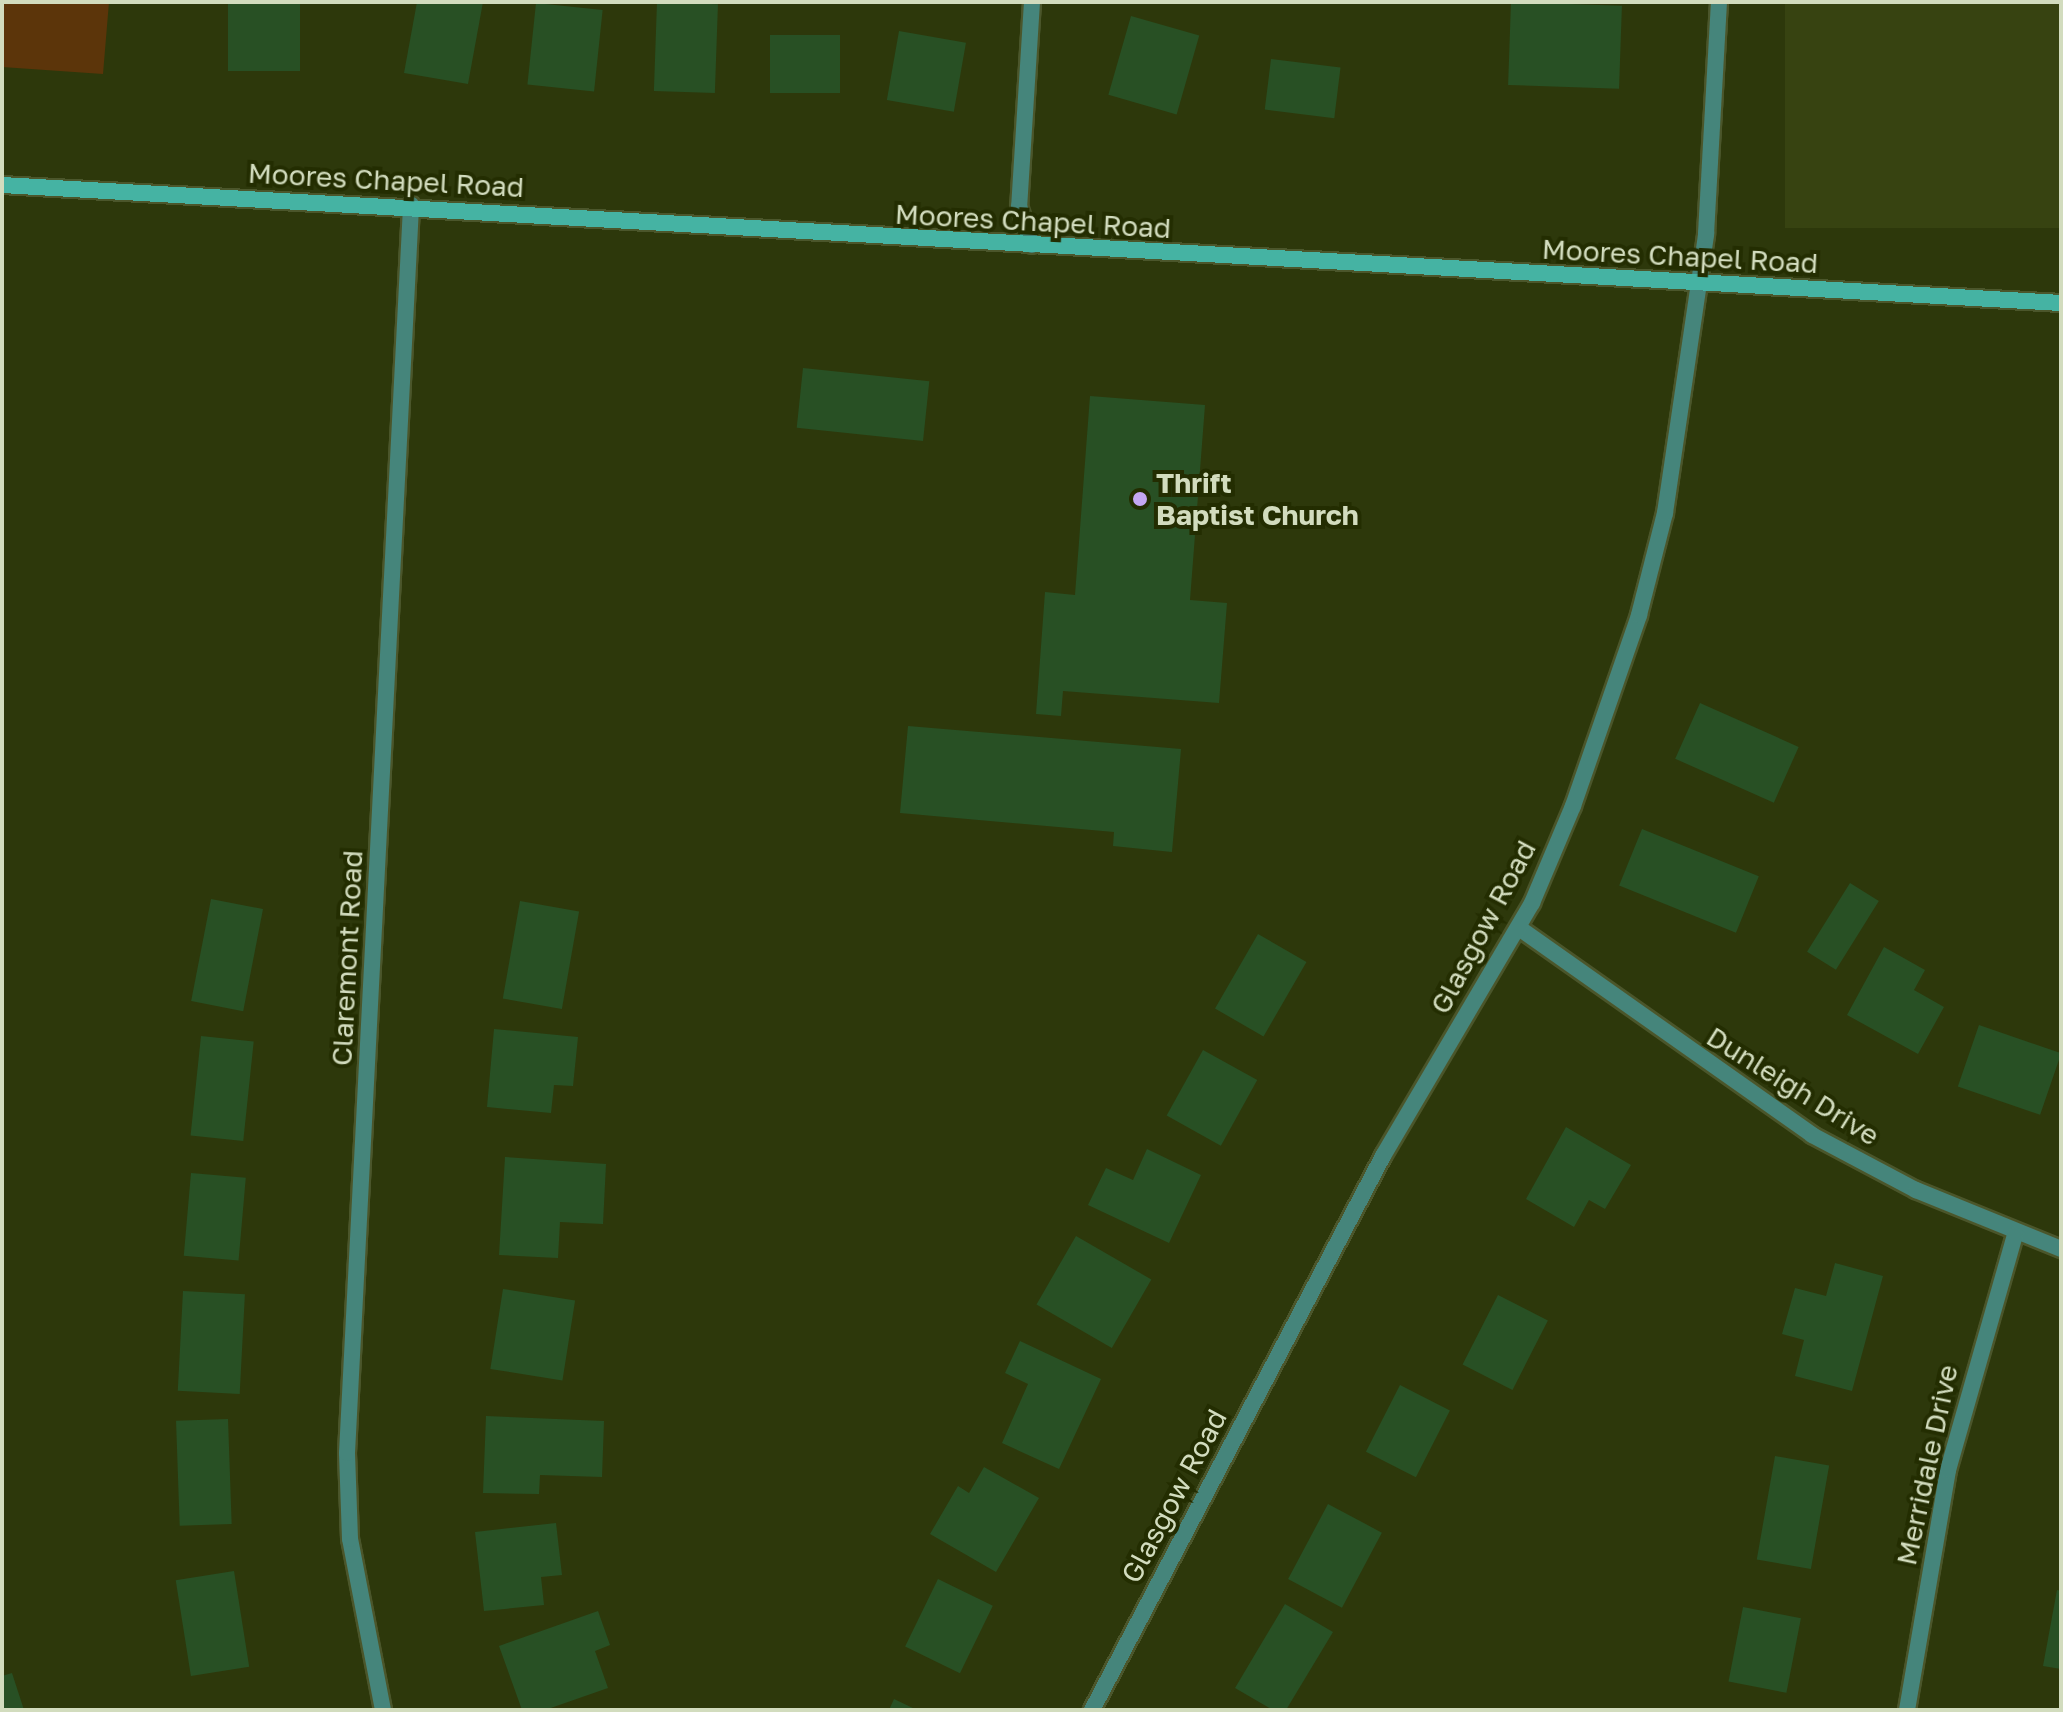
<!DOCTYPE html>
<html>
<head>
<meta charset="utf-8">
<style>
	body { margin:0 }
	#map { position:relative; width:2063px; height:1712px; overflow:hidden; background:#2d380b; font-family:"Golos Text",sans-serif }
	div>[style] { position:absolute }
	.built>* { inset:0; background:#374311; transform-origin:0 0 }
	.green>* { inset:0; background:#5c350a }
	.building>* { inset:0; background:#285024; transform-origin:0 0 }
	.roads { filter:drop-shadow(2px 0 #4b562b) drop-shadow(-2px 0 #4b562b) drop-shadow(0 2px #4b562b) drop-shadow(0 -2px #4b562b) }
	.minor>* { height:16px; margin:-8px; padding:0 8px; transform-origin:8px; border-radius:8px; background:#45857b }
	.secondary>* { height:16px; margin:-8px; padding:0 8px; transform-origin:8px; border-radius:8px; background:#45b3a3 }
	.dots>* { width:22px; height:22px; translate:-50% -50%; box-sizing:border-box; border:4px solid #232d01; border-radius:50% }
	span { translate:-50% -50%; white-space:nowrap; text-align:center; line-height:1.15; -webkit-text-stroke:8px #232d01; paint-order:stroke }
	.street-label { font-size:28px; color:#d2dcbe }
	.poi-label { font-size:28px; color:#d2dcbe; font-weight:700 }
	.left { translate:0 -50%; text-align:left }
	.frame { position:absolute; inset:0; border:4px solid #d2dcbe; pointer-events:none }
</style>
</head>
<body>
<div id="map">
	<div class="built">
		<i style="left:1785px;top:2px;width:276px;height:226px"></i>
	</div>
	<div class="green">
		<i style="clip-path:polygon(2px 2px,109px 2px,103px 74px,2px 67px)"></i>
	</div>
	<div class="building">
		<i style="left:228px;top:2px;width:72px;height:69px"></i>
		<i style="clip-path:polygon(417px 2px,483px 2px,468px 84px,404px 73px)"></i>
		<i style="left:657px;top:2px;width:61px;height:89px;rotate:2deg"></i>
		<i style="left:1511px;top:2px;width:111px;height:83px;rotate:2deg"></i>
		<i style="left:536px;top:3px;width:67px;height:82px;rotate:6deg"></i>
		<i style="left:1131px;top:16px;width:71px;height:82px;rotate:16deg"></i>
		<i style="left:899px;top:31px;width:68px;height:70px;rotate:10deg"></i>
		<i style="left:770px;top:35px;width:70px;height:58px"></i>
		<i style="left:1271px;top:59px;width:70px;height:51px;rotate:7deg"></i>
		<i style="left:803px;top:368px;width:127px;height:60px;rotate:6deg"></i>
		<i style="clip-path:polygon(1090px 396px,1205px 405px,1190px 600px,1227px 603px,1219px 703px,1063px 691px,1061px 716px,1036px 714px,1045px 592px,1075px 595px)"></i>
		<i style="left:1700px;top:703px;width:108px;height:61px;rotate:24deg"></i>
		<i style="clip-path:polygon(908px 726px,1181px 749px,1172px 852px,1113px 846px,1114px 832px,900px 813px)"></i>
		<i style="left:1642px;top:829px;width:126px;height:61px;rotate:22deg"></i>
		<i style="left:1850px;top:883px;width:34px;height:81px;rotate:32deg"></i>
		<i style="left:211px;top:899px;width:53px;height:104px;rotate:11deg"></i>
		<i style="left:520px;top:901px;width:60px;height:99px;rotate:10deg"></i>
		<i style="left:1258px;top:934px;width:56px;height:86px;rotate:30deg"></i>
		<i style="clip-path:polygon(1884px 947px,1925px 970px,1914px 990px,1944px 1007px,1918px 1054px,1847px 1015px)"></i>
		<i style="left:1979px;top:1025px;width:87px;height:65px;rotate:19deg"></i>
		<i style="clip-path:polygon(494px 1029px,578px 1037px,573px 1086px,554px 1085px,551px 1113px,487px 1107px)"></i>
		<i style="left:201px;top:1036px;width:53px;height:100px;rotate:6deg"></i>
		<i style="left:1203px;top:1050px;width:62px;height:75px;rotate:29deg"></i>
		<i style="clip-path:polygon(1566px 1127px,1631px 1165px,1605px 1209px,1589px 1200px,1574px 1227px,1526px 1199px)"></i>
		<i style="clip-path:polygon(1147px 1149px,1201px 1175px,1169px 1243px,1088px 1205px,1106px 1168px,1133px 1180px)"></i>
		<i style="clip-path:polygon(505px 1157px,606px 1164px,603px 1224px,560px 1222px,558px 1258px,499px 1255px)"></i>
		<i style="left:191px;top:1173px;width:55px;height:83px;rotate:5deg"></i>
		<i style="left:1076px;top:1236px;width:87px;height:79px;rotate:30deg"></i>
		<i style="clip-path:polygon(1835px 1263px,1883px 1276px,1852px 1391px,1795px 1376px,1804px 1340px,1782px 1334px,1795px 1288px,1826px 1296px)"></i>
		<i style="left:503px;top:1289px;width:73px;height:81px;rotate:9deg"></i>
		<i style="left:183px;top:1291px;width:62px;height:100px;rotate:3deg"></i>
		<i style="left:1498px;top:1295px;width:56px;height:78px;rotate:27deg"></i>
		<i style="clip-path:polygon(1020px 1341px,1101px 1379px,1059px 1469px,1002px 1443px,1028px 1384px,1005px 1373px)"></i>
		<i style="left:1400px;top:1385px;width:56px;height:75px;rotate:27deg"></i>
		<i style="clip-path:polygon(486px 1416px,604px 1421px,602px 1477px,540px 1475px,539px 1494px,483px 1493px)"></i>
		<i style="left:228px;top:1419px;width:105px;height:52px;rotate:88deg"></i>
		<i style="left:1775px;top:1456px;width:55px;height:105px;rotate:10deg"></i>
		<i style="clip-path:polygon(984px 1467px,1039px 1498px,996px 1572px,930px 1534px,958px 1486px,969px 1493px)"></i>
		<i style="left:1328px;top:1504px;width:61px;height:85px;rotate:28deg"></i>
		<i style="clip-path:polygon(556px 1523px,562px 1575px,541px 1577px,544px 1605px,484px 1611px,475px 1532px)"></i>
		<i style="left:234px;top:1571px;width:97px;height:59px;rotate:81deg"></i>
		<i style="left:938px;top:1579px;width:61px;height:75px;rotate:26deg"></i>
		<i style="clip-path:polygon(2057px 1590px,2061px 1591px,2061px 1669px,2043px 1666px)"></i>
		<i style="clip-path:polygon(1285px 1604px,1333px 1632px,1286px 1710px,1273px 1710px,1235px 1688px)"></i>
		<i style="left:1743px;top:1607px;width:59px;height:76px;rotate:11deg"></i>
		<i style="clip-path:polygon(598px 1611px,610px 1645px,595px 1651px,608px 1688px,545px 1710px,522px 1710px,499px 1646px)"></i>
		<i style="clip-path:polygon(12px 1673px,24px 1710px,2px 1710px,2px 1676px)"></i>
		<i style="clip-path:polygon(894px 1699px,917px 1710px,889px 1710px)"></i>
	</div>
	<div class="roads">
		<div class="minor">
			<i style="left:1032px;top:2px;width:204px;rotate:93.6deg"></i>
			<i style="left:1019px;top:206px;width:41px;rotate:71.6deg"></i>
			<i style="left:1519px;top:928px;width:359px;rotate:35.2deg"></i>
			<i style="left:1812px;top:1135px;width:118px;rotate:27.9deg"></i>
			<i style="left:1916px;top:1190px;width:157px;rotate:22.1deg"></i>
			<i style="left:383px;top:1710px;width:174px;rotate:-100.9deg"></i>
			<i style="left:350px;top:1539px;width:86px;rotate:-92deg"></i>
			<i style="left:347px;top:1453px;width:1250px;rotate:-87.06deg"></i>
			<i style="left:1092px;top:1710px;width:626px;rotate:-62.29deg"></i>
			<i style="left:1383px;top:1156px;width:294px;rotate:-59.5deg"></i>
			<i style="left:1532px;top:903px;width:105px;rotate:-67.1deg"></i>
			<i style="left:1573px;top:806px;width:202px;rotate:-70.9deg"></i>
			<i style="left:1639px;top:615px;width:105px;rotate:-75.7deg"></i>
			<i style="left:1665px;top:513px;width:282px;rotate:-81.6deg"></i>
			<i style="left:1706px;top:234px;width:232px;rotate:-86.8deg"></i>
			<i style="left:1907px;top:1710px;width:243px;rotate:-80.3deg"></i>
			<i style="left:1948px;top:1470px;width:244px;rotate:-74.1deg"></i>
		</div>
		<div class="secondary">
			<i style="left:2px;top:185px;width:2062px;rotate:3.28deg"></i>
		</div>
	</div>
	<div class="dots">
		<i style="left:1140px;top:499px;background:#c4a7f1"></i>
	</div>
	<div class="street-label">
		<span style="left:386px;top:180px;rotate:3deg">Moores Chapel Road</span>
		<span style="left:1033px;top:221px;rotate:3deg">Moores Chapel Road</span>
		<span style="left:1680px;top:256px;rotate:3deg">Moores Chapel Road</span>
		<span style="left:1483px;top:927px;rotate:-62deg">Glasgow Road</span>
		<span style="left:347px;top:958px;rotate:-87deg">Claremont Road</span>
		<span style="left:1793px;top:1086px;rotate:32deg">Dunleigh Drive</span>
		<span style="left:1927px;top:1465px;rotate:-78deg">Merridale Drive</span>
		<span style="left:1174px;top:1496px;rotate:-62deg">Glasgow Road</span>
	</div>
	<div class="poi-label">
		<span class="left" style="left:1156px;top:499px">Thrift<br>Baptist Church</span>
	</div>
	<div class="frame"></div>
</div>
</body>
</html>
